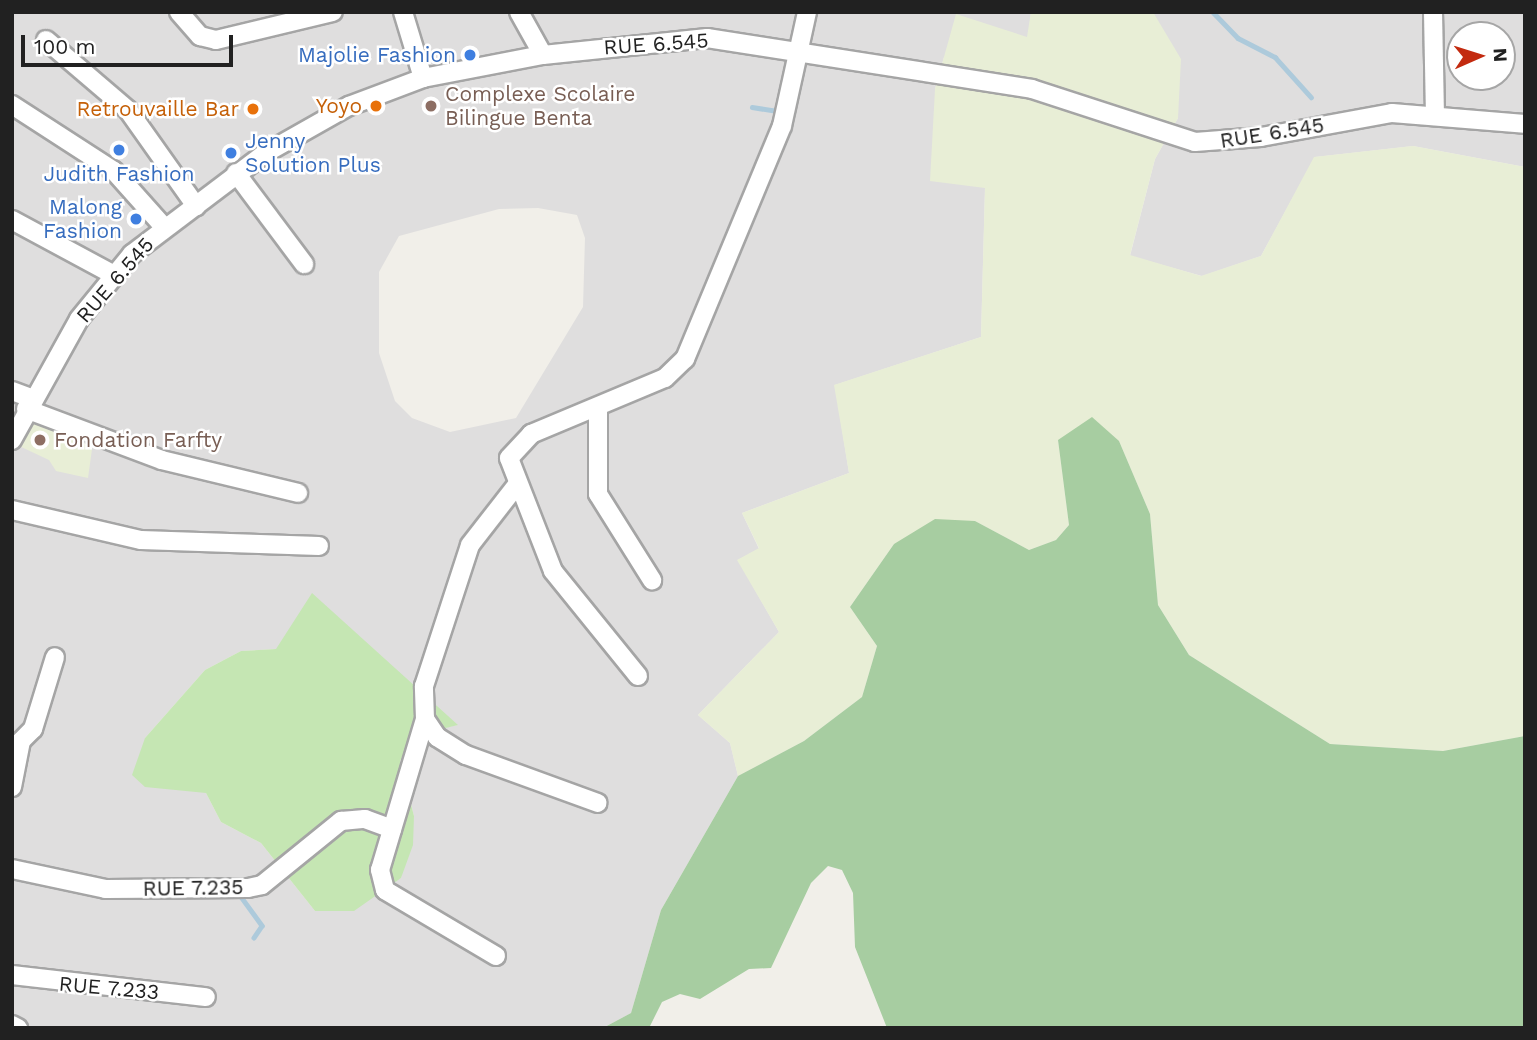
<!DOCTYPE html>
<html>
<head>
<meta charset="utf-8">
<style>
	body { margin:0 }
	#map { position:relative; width:1537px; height:1040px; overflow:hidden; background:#f1efe9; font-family:"Work Sans",sans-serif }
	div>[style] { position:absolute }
	.residential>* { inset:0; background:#dfdede }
	.farmland>* { inset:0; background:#e8eed6 }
	.grass>* { inset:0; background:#c5e6b3 }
	.forest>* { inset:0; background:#a7cda1 }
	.stream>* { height:4.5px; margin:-2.25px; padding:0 2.25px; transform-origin:2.25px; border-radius:2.25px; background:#adcadb }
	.roads { filter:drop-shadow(2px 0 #a5a5a5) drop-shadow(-2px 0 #a5a5a5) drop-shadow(0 2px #a5a5a5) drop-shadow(0 -2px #a5a5a5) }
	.minor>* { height:18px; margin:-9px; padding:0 9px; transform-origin:9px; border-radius:9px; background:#fff }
	.dots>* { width:19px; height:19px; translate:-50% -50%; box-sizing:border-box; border:4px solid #fff; border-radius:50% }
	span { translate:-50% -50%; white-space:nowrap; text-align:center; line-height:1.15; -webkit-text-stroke:5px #fff; paint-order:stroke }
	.street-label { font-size:21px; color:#212121 }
	.shop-label { font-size:21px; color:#366cbe }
	.right { translate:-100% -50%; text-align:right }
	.left { translate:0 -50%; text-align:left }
	.education-label { font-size:21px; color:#785e54 }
	.food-label { font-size:21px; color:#c56008 }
	.frame { position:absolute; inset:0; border:14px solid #212121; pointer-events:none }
	.north { position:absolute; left:1446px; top:21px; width:70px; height:70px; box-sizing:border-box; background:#fff; border:2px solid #a6a6a6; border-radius:50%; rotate:87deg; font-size:19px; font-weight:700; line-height:28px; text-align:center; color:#212121 }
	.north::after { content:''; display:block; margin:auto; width:24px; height:32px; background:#c32a0f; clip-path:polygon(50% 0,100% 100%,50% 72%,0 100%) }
	.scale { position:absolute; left:21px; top:35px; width:212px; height:32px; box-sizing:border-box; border:4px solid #212121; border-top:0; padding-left:9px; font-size:21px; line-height:24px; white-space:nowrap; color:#212121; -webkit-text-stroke:5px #fff; paint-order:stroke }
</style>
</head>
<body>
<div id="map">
	<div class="residential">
		<i style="clip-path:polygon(evenodd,12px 12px,1031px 12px,1028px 37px,944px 57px,935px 89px,985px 188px,981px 337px,835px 385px,849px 473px,742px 513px,759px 549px,738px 560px,779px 632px,698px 715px,730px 743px,738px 776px,661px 910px,631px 1013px,603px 1028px,12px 1028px,12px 12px,538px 208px,577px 215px,585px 238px,583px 307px,516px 418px,450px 432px,412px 418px,395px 401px,379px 353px,379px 272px,399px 236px,499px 209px,538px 208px,12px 12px,276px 649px,457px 725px,413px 735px,400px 761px,414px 816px,401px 878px,315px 911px,261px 843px,221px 822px,206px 793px,145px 738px,205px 670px,241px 651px,276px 649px)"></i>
		<i style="clip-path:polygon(evenodd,1153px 12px,1525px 12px,1525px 167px,1413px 146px,1315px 157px,1261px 256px,1202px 276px,1130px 256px,1155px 159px,1178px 118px,1153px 12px,1460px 35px,1502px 35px,1502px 77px,1460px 77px,1460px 35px)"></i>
	</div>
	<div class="farmland">
		<i style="clip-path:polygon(1031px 12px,1153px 12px,1181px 59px,1178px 118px,1155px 159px,1130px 255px,1201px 276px,1261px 256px,1314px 157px,1413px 146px,1525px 167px,1525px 736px,1443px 751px,1330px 744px,1189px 655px,1158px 605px,1150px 514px,1119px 441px,1058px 440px,1069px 525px,1056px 540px,1029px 550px,975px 521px,894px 544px,850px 607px,877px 646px,862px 697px,804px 741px,738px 776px,730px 743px,698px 715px,779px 632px,737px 560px,759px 548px,742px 513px,849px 473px,834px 385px,981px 337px,985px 188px,930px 181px,935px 89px,956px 14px,1027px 37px)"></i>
		<i style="clip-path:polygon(35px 422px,93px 442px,88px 478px,56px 471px,49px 460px,17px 445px,27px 423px)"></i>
	</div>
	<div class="grass">
		<i style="clip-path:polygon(312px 593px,458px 725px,413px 736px,400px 761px,414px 816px,413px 845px,401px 878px,354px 911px,315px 911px,261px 843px,221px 822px,206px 793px,145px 787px,132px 775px,145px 738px,205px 670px,241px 651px,276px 649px)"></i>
	</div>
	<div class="forest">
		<i style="clip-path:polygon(1092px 417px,1119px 441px,1150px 514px,1158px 605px,1189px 655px,1330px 744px,1443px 751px,1525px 736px,1525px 1028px,887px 1028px,855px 947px,853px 893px,842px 870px,828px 866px,811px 883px,771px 968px,749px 969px,700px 999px,680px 994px,662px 1002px,649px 1028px,603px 1028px,631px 1013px,661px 910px,738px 776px,804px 741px,862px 697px,877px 646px,850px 607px,894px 544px,935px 519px,975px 521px,1029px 550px,1056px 540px,1069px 525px,1058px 440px)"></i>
	</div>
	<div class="stream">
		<i style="left:1213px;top:12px;width:36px;rotate:46deg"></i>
		<i style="left:1238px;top:38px;width:42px;rotate:27.2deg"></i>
		<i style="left:1275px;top:57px;width:54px;rotate:48deg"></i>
		<i style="left:752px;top:107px;width:30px;rotate:9deg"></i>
		<i style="left:242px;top:898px;width:34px;rotate:54deg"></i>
		<i style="left:262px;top:926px;width:14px;rotate:124deg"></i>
	</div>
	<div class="roads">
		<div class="minor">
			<i style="left:179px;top:12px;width:32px;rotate:49deg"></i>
			<i style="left:200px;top:36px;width:16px;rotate:14deg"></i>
			<i style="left:216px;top:40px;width:120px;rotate:-13.5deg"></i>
			<i style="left:403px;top:12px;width:69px;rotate:73.1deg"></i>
			<i style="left:519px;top:12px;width:49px;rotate:60.8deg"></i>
			<i style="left:1433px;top:12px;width:104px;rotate:88.9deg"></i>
			<i style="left:46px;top:40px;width:108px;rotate:40.5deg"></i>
			<i style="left:128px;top:110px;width:118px;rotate:54.7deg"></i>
			<i style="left:12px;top:105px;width:121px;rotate:32.9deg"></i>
			<i style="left:114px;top:171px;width:75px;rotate:48.2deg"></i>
			<i style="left:236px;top:173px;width:114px;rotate:53.2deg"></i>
			<i style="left:12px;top:220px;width:116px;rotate:28.3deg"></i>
			<i style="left:12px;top:391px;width:20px;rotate:20deg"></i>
			<i style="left:598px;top:407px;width:87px;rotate:90deg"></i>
			<i style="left:598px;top:494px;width:102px;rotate:57.9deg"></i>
			<i style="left:26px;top:409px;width:145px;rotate:20.6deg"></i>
			<i style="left:162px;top:460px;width:140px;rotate:13.6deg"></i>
			<i style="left:12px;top:440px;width:138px;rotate:-61deg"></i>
			<i style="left:79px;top:319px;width:84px;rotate:-50.8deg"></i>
			<i style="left:132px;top:254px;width:166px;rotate:-37.1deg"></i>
			<i style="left:264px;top:154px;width:98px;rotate:-29.5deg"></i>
			<i style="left:349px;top:106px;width:79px;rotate:-20.7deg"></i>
			<i style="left:423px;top:78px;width:122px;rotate:-10.9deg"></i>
			<i style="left:543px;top:55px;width:165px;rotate:-5.9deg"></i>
			<i style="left:707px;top:38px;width:329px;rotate:8.9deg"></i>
			<i style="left:1032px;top:89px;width:171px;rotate:18deg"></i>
			<i style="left:1195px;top:142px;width:66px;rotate:-4.3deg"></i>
			<i style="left:1261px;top:137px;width:133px;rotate:-10.4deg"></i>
			<i style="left:1392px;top:113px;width:133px;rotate:4.7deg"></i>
			<i style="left:12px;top:510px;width:132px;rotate:13.1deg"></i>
			<i style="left:141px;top:540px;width:178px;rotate:1.9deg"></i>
			<i style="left:638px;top:676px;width:135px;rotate:-129deg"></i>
			<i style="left:553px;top:571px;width:121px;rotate:-111.3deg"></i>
			<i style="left:509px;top:458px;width:33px;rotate:-47deg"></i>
			<i style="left:531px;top:434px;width:145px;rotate:-22.7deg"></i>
			<i style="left:665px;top:378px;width:28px;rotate:-44deg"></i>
			<i style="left:685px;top:359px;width:252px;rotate:-67.4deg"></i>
			<i style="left:782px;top:126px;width:117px;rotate:-77.6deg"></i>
			<i style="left:425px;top:719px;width:22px;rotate:56deg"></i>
			<i style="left:437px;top:737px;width:34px;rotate:32deg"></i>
			<i style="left:466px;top:755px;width:140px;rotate:20deg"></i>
			<i style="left:12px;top:787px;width:47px;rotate:-78.9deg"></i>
			<i style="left:21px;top:741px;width:17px;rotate:-45deg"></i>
			<i style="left:33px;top:729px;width:75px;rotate:-73deg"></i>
			<i style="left:12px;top:869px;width:96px;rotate:12deg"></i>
			<i style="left:106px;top:889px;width:142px;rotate:-0.4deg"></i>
			<i style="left:248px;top:888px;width:14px;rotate:-12deg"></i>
			<i style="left:262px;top:885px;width:102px;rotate:-39deg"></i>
			<i style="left:341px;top:821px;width:24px;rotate:-5deg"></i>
			<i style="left:365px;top:819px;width:29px;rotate:20deg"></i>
			<i style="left:496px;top:956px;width:129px;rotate:-149.3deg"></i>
			<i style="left:385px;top:890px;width:21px;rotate:-104deg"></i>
			<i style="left:380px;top:870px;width:158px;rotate:-73.4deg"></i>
			<i style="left:425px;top:719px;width:33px;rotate:-92deg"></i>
			<i style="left:424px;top:686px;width:148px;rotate:-71.9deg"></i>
			<i style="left:470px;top:545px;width:75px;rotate:-52.1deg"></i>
			<i style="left:12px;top:975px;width:195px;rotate:6.5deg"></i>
			<i style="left:12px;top:1025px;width:7px;rotate:27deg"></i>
		</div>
	</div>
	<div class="dots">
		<i style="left:470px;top:55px;background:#3f7fe0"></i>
		<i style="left:376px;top:106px;background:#e8710a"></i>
		<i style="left:431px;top:106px;background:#8d6e63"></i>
		<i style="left:253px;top:109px;background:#e8710a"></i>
		<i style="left:119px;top:150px;background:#3f7fe0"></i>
		<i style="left:231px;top:153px;background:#3f7fe0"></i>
		<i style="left:136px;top:219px;background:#3f7fe0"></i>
		<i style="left:40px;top:440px;background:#8d6e63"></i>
	</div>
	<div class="street-label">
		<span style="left:656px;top:44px;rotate:-4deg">RUE 6.545</span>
		<span style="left:1272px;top:133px;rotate:-9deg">RUE 6.545</span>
		<span style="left:115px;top:280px;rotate:-49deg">RUE 6.545</span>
		<span style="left:193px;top:888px;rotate:-1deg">RUE 7.235</span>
		<span style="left:109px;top:988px;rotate:5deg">RUE 7.233</span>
	</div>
	<div class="shop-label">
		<span class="right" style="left:456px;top:55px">Majolie Fashion</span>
		<span class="left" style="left:245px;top:153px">Jenny<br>Solution Plus</span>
		<span style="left:119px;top:174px">Judith Fashion</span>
		<span class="right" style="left:122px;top:219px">Malong<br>Fashion</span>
	</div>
	<div class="education-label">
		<span class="left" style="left:445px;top:106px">Complexe Scolaire<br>Bilingue Benta</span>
		<span class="left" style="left:54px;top:440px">Fondation Farfty</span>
	</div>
	<div class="food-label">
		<span class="right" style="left:362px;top:106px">Yoyo</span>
		<span class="right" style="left:239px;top:109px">Retrouvaille Bar</span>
	</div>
	<div class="frame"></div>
	<div class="north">N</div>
	<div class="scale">100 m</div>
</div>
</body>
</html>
